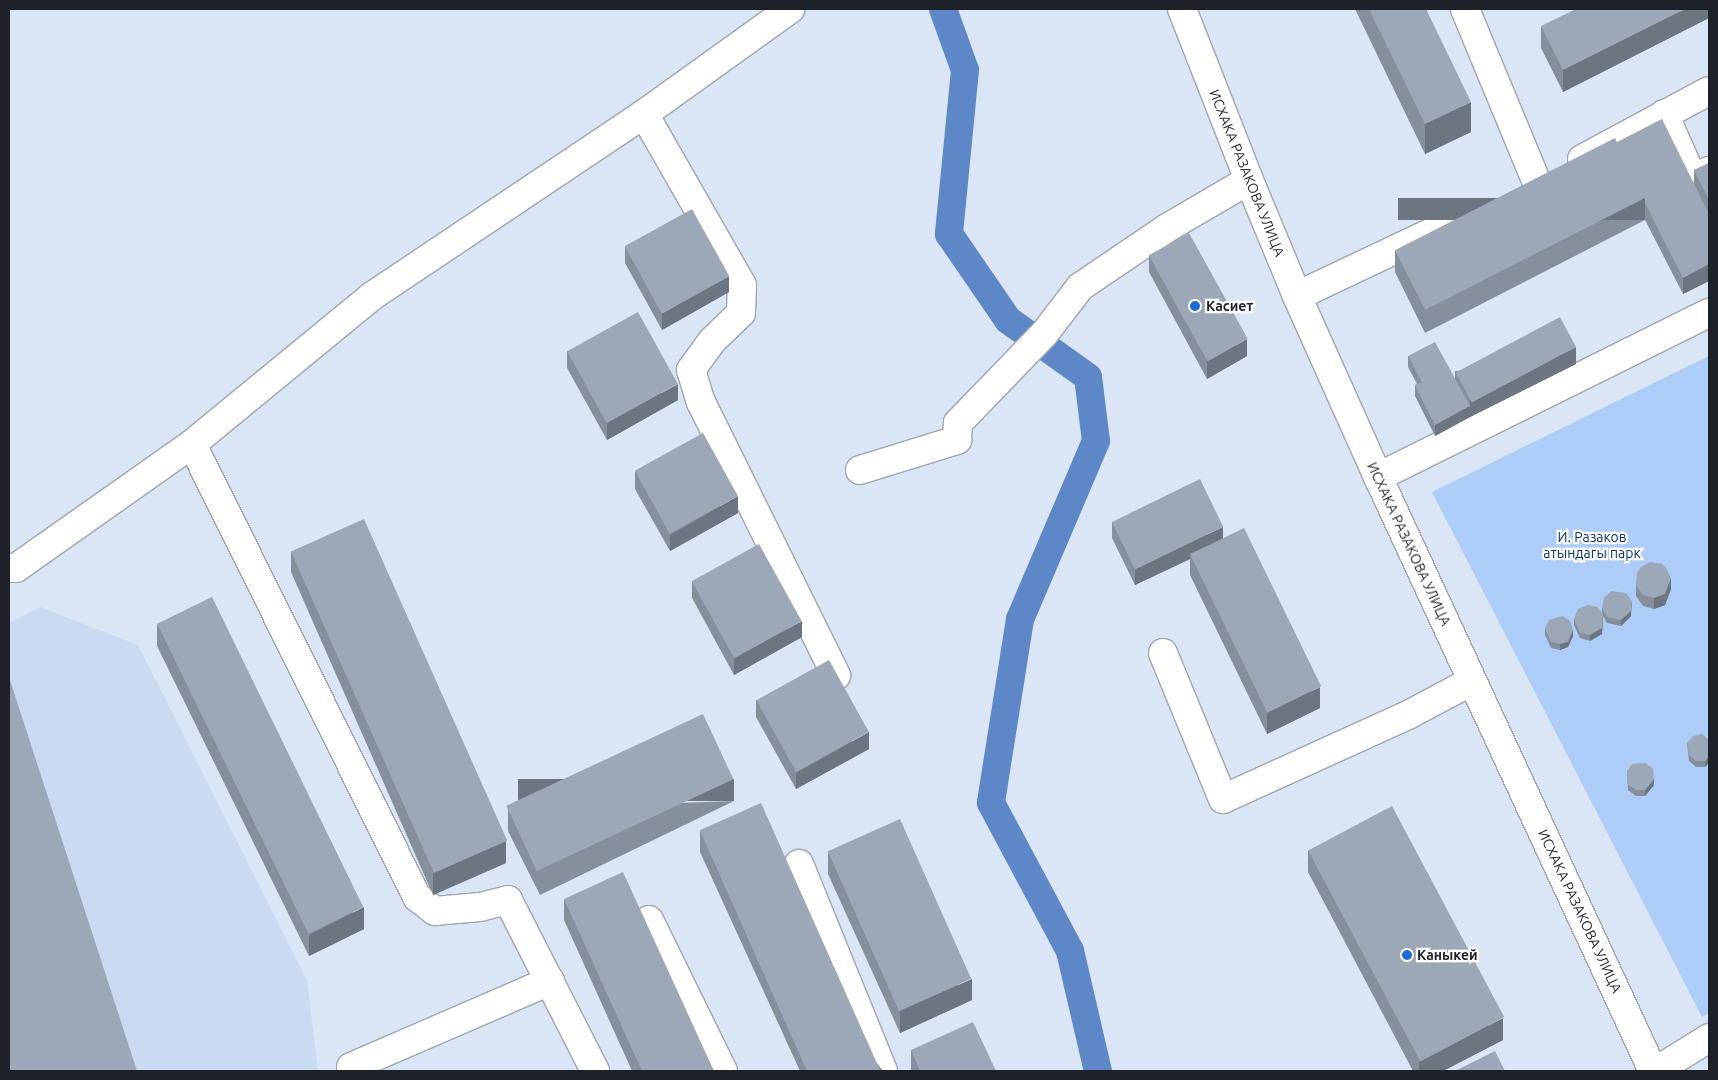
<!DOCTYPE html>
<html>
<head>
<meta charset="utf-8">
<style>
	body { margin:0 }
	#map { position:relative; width:1718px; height:1080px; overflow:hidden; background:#dae5f6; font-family:Ubuntu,sans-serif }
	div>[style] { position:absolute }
	.built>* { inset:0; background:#cadaf1 }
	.green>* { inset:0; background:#aeccf8 }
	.canal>* { height:28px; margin:-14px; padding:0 14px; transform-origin:14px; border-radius:14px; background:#5d87c6 }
	.roads { filter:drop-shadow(1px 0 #9ba6b5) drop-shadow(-1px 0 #9ba6b5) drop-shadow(0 1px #9ba6b5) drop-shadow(0 -1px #9ba6b5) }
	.minor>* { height:28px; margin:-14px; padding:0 14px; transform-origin:14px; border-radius:14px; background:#fff }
	.major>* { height:28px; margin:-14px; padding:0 14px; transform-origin:14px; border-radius:14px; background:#fff }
	.wall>* { inset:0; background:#86909d }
	.shaded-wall>* { inset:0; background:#6d7580; transform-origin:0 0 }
	.building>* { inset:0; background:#9ca7b7; transform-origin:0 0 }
	.dots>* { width:14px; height:14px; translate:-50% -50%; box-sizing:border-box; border:2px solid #fff; border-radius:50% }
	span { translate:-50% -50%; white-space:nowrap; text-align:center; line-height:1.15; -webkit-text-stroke:4.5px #fff; paint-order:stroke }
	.street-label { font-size:14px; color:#1e2228 }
	.poi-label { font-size:14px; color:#1e2228; font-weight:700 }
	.left { translate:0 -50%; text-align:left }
	.park-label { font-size:14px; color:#0a336d }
	.frame { position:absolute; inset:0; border:10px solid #1e2228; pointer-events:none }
</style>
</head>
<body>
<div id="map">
	<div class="built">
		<i style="clip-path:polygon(40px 607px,138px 645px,307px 980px,318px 1071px,9px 1071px,9px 623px)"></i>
	</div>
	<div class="green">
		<i style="clip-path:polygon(1709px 356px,1709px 1013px,1702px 1017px,1432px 492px)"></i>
	</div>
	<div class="canal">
		<i style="left:943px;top:9px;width:65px;rotate:70.2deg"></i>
		<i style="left:965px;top:70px;width:165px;rotate:95.6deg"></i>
		<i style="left:949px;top:234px;width:104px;rotate:55.5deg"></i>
		<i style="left:1008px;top:320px;width:98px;rotate:35.5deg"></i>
		<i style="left:1088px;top:377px;width:64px;rotate:82.9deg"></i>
		<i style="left:1096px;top:441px;width:194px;rotate:113.1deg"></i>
		<i style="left:1020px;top:619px;width:186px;rotate:99deg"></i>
		<i style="left:991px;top:803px;width:168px;rotate:61.9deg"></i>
		<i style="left:1070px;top:951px;width:123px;rotate:76.9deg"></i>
	</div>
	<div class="roads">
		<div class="minor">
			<i style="left:1465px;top:9px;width:188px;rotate:67.5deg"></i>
			<i style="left:644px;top:114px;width:197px;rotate:60.2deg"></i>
			<i style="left:742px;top:285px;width:28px;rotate:92deg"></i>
			<i style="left:741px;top:313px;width:40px;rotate:136deg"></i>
			<i style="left:712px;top:341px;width:36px;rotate:126deg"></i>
			<i style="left:691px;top:370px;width:34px;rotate:73deg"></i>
			<i style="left:701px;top:402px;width:305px;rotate:63.7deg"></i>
			<i style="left:1664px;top:114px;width:71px;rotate:66deg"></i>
			<i style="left:1693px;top:179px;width:18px;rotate:-27deg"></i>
			<i style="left:1582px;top:159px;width:144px;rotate:-28.2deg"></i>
			<i style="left:1297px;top:296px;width:161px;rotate:-25.3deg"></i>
			<i style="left:192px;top:444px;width:506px;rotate:63.59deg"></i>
			<i style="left:417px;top:897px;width:23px;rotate:38deg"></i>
			<i style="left:435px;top:911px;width:45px;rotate:-5.1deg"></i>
			<i style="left:480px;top:907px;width:29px;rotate:-14deg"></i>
			<i style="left:508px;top:900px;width:192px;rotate:63deg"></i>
			<i style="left:860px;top:470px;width:102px;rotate:-17.2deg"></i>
			<i style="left:957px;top:440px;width:17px;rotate:-87deg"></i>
			<i style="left:958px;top:423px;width:124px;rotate:-46deg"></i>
			<i style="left:1044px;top:334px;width:59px;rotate:-52.5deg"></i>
			<i style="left:1080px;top:287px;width:105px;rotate:-34.1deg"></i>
			<i style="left:1167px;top:228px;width:95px;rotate:-30.3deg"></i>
			<i style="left:1378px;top:477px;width:369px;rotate:-26.4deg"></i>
			<i style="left:9px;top:568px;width:7px"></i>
			<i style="left:16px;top:568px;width:215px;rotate:-35.2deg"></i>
			<i style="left:192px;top:444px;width:233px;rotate:-39.4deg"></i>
			<i style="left:372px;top:296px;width:327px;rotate:-33.8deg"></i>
			<i style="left:644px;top:114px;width:180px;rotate:-35.7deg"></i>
			<i style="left:1163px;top:653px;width:158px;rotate:67.7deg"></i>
			<i style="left:1223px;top:799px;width:205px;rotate:-24.4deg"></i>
			<i style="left:1410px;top:714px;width:70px;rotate:-28deg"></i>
			<i style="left:799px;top:864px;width:223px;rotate:67.9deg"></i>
			<i style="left:649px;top:920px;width:168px;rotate:63.9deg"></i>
			<i style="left:351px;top:1067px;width:217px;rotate:-23.4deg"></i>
			<i style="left:1656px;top:1071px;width:62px;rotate:-31.9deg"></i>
		</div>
		<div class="major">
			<i style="left:1182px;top:9px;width:184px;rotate:68.6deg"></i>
			<i style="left:1249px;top:180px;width:126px;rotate:67.5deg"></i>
			<i style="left:1297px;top:296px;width:198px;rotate:65.9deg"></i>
			<i style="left:1378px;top:477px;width:655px;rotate:65.16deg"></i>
		</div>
	</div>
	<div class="wall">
		<i style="clip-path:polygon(1355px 9px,1426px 9px,1471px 132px,1425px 154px)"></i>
		<i style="clip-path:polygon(1709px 9px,1709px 18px,1563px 92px,1541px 48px,1541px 26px)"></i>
		<i style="clip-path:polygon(1617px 142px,1694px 183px,1694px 170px,1709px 163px,1709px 281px,1683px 294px,1645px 220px,1425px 333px,1395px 272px,1395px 251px)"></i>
		<i style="clip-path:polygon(625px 246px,729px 292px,662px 330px,625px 263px)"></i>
		<i style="clip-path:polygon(1149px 255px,1247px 356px,1207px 379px,1149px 272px)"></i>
		<i style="clip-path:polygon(567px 351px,678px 400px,607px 440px,567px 368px)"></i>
		<i style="clip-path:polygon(1408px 356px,1455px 379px,1455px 371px,1576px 364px,1470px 417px,1435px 436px,1415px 396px,1415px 385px,1417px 384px,1408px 367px)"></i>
		<i style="clip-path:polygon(635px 472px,738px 513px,670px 551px,635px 489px)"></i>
		<i style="clip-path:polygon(1112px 522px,1223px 538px,1320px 708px,1267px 734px,1190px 575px,1190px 559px,1135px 585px,1112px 538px)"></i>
		<i style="clip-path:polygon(291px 551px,506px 863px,433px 895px,291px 572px)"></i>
		<i style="clip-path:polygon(692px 581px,802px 637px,734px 675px,692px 598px)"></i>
		<i style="clip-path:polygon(1636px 585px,1671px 589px,1665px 605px,1654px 609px,1643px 606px,1636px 596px)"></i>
		<i style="clip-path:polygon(1602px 608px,1631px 616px,1621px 626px,1607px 623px,1603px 616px,1602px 634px,1590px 641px,1580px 638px,1574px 625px,1574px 619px,1602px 613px)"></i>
		<i style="clip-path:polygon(157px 624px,364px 929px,309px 956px,157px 646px)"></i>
		<i style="clip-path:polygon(1545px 629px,1573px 636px,1568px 647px,1560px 650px,1551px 648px,1545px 635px)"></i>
		<i style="clip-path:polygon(756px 700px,869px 749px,796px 789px,756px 717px)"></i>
		<i style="clip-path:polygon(1709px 740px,1709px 763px,1705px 767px,1696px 767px,1689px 761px,1687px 743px)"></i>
		<i style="clip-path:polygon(1627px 771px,1654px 785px,1645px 796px,1636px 796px,1628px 790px)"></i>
		<i style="clip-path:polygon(734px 801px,540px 895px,508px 831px,508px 809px)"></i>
		<i style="clip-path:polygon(700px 831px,883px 1071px,800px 1071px,700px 852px)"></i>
		<i style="clip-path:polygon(1308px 850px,1503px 1040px,1443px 1071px,1413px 1071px,1308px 872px)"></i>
		<i style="clip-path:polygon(828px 852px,972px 1000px,900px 1033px,828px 874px)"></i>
		<i style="clip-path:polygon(564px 899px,714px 1071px,632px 1071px,564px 920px)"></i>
		<i style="clip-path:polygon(911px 1050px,996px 1071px,911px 1071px)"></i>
	</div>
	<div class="shaded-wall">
		<i style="clip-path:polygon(1685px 9px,1709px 9px,1709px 18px,1563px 92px,1563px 70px)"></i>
		<i style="clip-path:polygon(1471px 102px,1471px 132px,1425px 154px,1425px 124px)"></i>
		<i style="left:1645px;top:198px;width:22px;height:247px;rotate:90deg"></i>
		<i style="clip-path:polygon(1709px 264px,1709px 281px,1683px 294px,1683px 278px)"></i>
		<i style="clip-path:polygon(729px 276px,729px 292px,662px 330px,662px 313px)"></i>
		<i style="clip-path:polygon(1247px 339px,1247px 356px,1207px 379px,1207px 362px)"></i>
		<i style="clip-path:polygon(1576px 347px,1576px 364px,1470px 417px,1435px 436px,1435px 425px,1470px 406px,1470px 400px)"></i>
		<i style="clip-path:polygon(678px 384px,678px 400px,607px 440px,607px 423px)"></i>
		<i style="clip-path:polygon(738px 496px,738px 513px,670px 551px,670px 535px)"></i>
		<i style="clip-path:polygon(1223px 527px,1223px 543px,1190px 553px,1190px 559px,1135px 585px,1135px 569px)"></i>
		<i style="clip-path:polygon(1671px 578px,1671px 589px,1665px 605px,1654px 609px,1654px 598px)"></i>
		<i style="clip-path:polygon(1632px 601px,1631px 616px,1621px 626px,1621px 620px)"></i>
		<i style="clip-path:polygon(1603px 614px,1602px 634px,1590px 641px,1590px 635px)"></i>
		<i style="clip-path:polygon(802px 621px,802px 637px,734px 675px,734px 658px)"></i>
		<i style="clip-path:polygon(1573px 630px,1573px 636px,1568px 647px,1560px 650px,1560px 644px)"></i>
		<i style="clip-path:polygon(1320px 687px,1320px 708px,1267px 734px,1267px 713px)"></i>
		<i style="clip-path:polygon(869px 732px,869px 749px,796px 789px,796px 773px)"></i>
		<i style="clip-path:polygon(1709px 757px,1709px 763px,1705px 767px,1705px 761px)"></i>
		<i style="left:734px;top:779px;width:22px;height:216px;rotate:90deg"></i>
		<i style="clip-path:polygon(1654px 779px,1654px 785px,1645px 796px,1645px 790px)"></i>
		<i style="clip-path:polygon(506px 841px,506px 863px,433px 895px,433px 873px)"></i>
		<i style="clip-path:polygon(364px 907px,364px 929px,309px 956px,309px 935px)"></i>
		<i style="clip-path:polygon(972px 979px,972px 1000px,900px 1033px,900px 1011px)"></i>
		<i style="clip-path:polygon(1503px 1018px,1503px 1040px,1443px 1071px,1419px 1071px,1419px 1062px)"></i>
	</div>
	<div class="building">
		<i style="clip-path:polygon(1369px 9px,1426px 9px,1471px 102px,1425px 124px)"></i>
		<i style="clip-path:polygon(1576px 9px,1685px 9px,1563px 70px,1541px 26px)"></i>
		<i style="clip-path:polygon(1662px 119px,1709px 214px,1709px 264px,1683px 278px,1645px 203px,1645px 198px,1617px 142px)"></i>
		<i style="left:1615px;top:138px;width:67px;height:247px;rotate:63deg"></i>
		<i style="clip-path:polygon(1709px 163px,1709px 200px,1694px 170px)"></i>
		<i style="left:692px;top:209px;width:77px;height:77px;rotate:61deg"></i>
		<i style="left:1189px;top:233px;width:121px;height:46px;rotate:61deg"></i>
		<i style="left:638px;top:312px;width:82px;height:81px;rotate:61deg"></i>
		<i style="left:1560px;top:317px;width:34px;height:118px;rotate:62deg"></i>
		<i style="clip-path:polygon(1435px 342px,1470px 406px,1435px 425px,1415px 385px,1422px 382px,1408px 356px)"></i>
		<i style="left:703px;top:433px;width:72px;height:78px;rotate:61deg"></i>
		<i style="left:1200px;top:479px;width:53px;height:98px;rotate:64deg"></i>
		<i style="left:364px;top:519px;width:352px;height:80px;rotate:66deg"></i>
		<i style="left:1244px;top:528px;width:176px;height:60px;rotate:64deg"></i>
		<i style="left:759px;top:544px;width:88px;height:77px;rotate:61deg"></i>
		<i style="clip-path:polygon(1650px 562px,1662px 564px,1666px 568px,1671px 578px,1665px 594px,1654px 598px,1643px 595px,1636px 585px,1637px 573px,1640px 568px)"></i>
		<i style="clip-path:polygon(1611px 591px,1626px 593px,1632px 601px,1631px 611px,1621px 620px,1607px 617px,1602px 608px,1604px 598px)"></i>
		<i style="left:212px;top:597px;width:345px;height:61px;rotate:64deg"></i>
		<i style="clip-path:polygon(1588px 605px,1597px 607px,1603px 614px,1602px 628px,1590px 635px,1580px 633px,1574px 619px,1578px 609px)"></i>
		<i style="clip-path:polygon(1563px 616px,1570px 621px,1573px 630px,1568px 642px,1560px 644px,1551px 642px,1545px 629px,1549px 620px)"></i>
		<i style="left:829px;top:660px;width:82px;height:83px;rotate:61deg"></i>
		<i style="clip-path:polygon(9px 677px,137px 1071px,9px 1071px)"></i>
		<i style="left:703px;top:714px;width:72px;height:217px;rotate:65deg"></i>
		<i style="clip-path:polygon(1702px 734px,1709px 740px,1709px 757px,1705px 761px,1696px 761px,1689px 755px,1687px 743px,1693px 736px)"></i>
		<i style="clip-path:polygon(1646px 763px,1653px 769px,1654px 779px,1645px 790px,1636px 790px,1628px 785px,1627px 771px,1632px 764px)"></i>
		<i style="left:761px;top:803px;width:294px;height:67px;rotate:66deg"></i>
		<i style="left:1392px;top:806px;width:239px;height:95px;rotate:62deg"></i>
		<i style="left:900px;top:819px;width:175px;height:79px;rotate:66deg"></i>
		<i style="clip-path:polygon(623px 872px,714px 1071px,642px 1071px,564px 899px)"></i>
		<i style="clip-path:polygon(973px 1022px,996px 1071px,920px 1071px,911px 1050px)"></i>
		<i style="clip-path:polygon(1495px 1051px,1505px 1071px,1455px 1071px)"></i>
	</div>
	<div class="dots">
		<i style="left:1195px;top:306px;background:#1f6bd6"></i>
		<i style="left:1407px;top:955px;background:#1f6bd6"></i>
	</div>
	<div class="street-label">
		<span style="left:1247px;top:173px;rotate:68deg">ИСХАКА РАЗАКОВА УЛИЦА</span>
		<span style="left:1409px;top:544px;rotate:65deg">ИСХАКА РАЗАКОВА УЛИЦА</span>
		<span style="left:1580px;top:911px;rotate:65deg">ИСХАКА РАЗАКОВА УЛИЦА</span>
	</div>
	<div class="poi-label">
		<span class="left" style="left:1206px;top:306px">Касиет</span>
		<span class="left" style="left:1417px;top:955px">Каныкей</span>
	</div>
	<div class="park-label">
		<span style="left:1592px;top:545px">И. Разаков<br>атындагы парк</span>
	</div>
	<div class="frame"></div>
</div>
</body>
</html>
